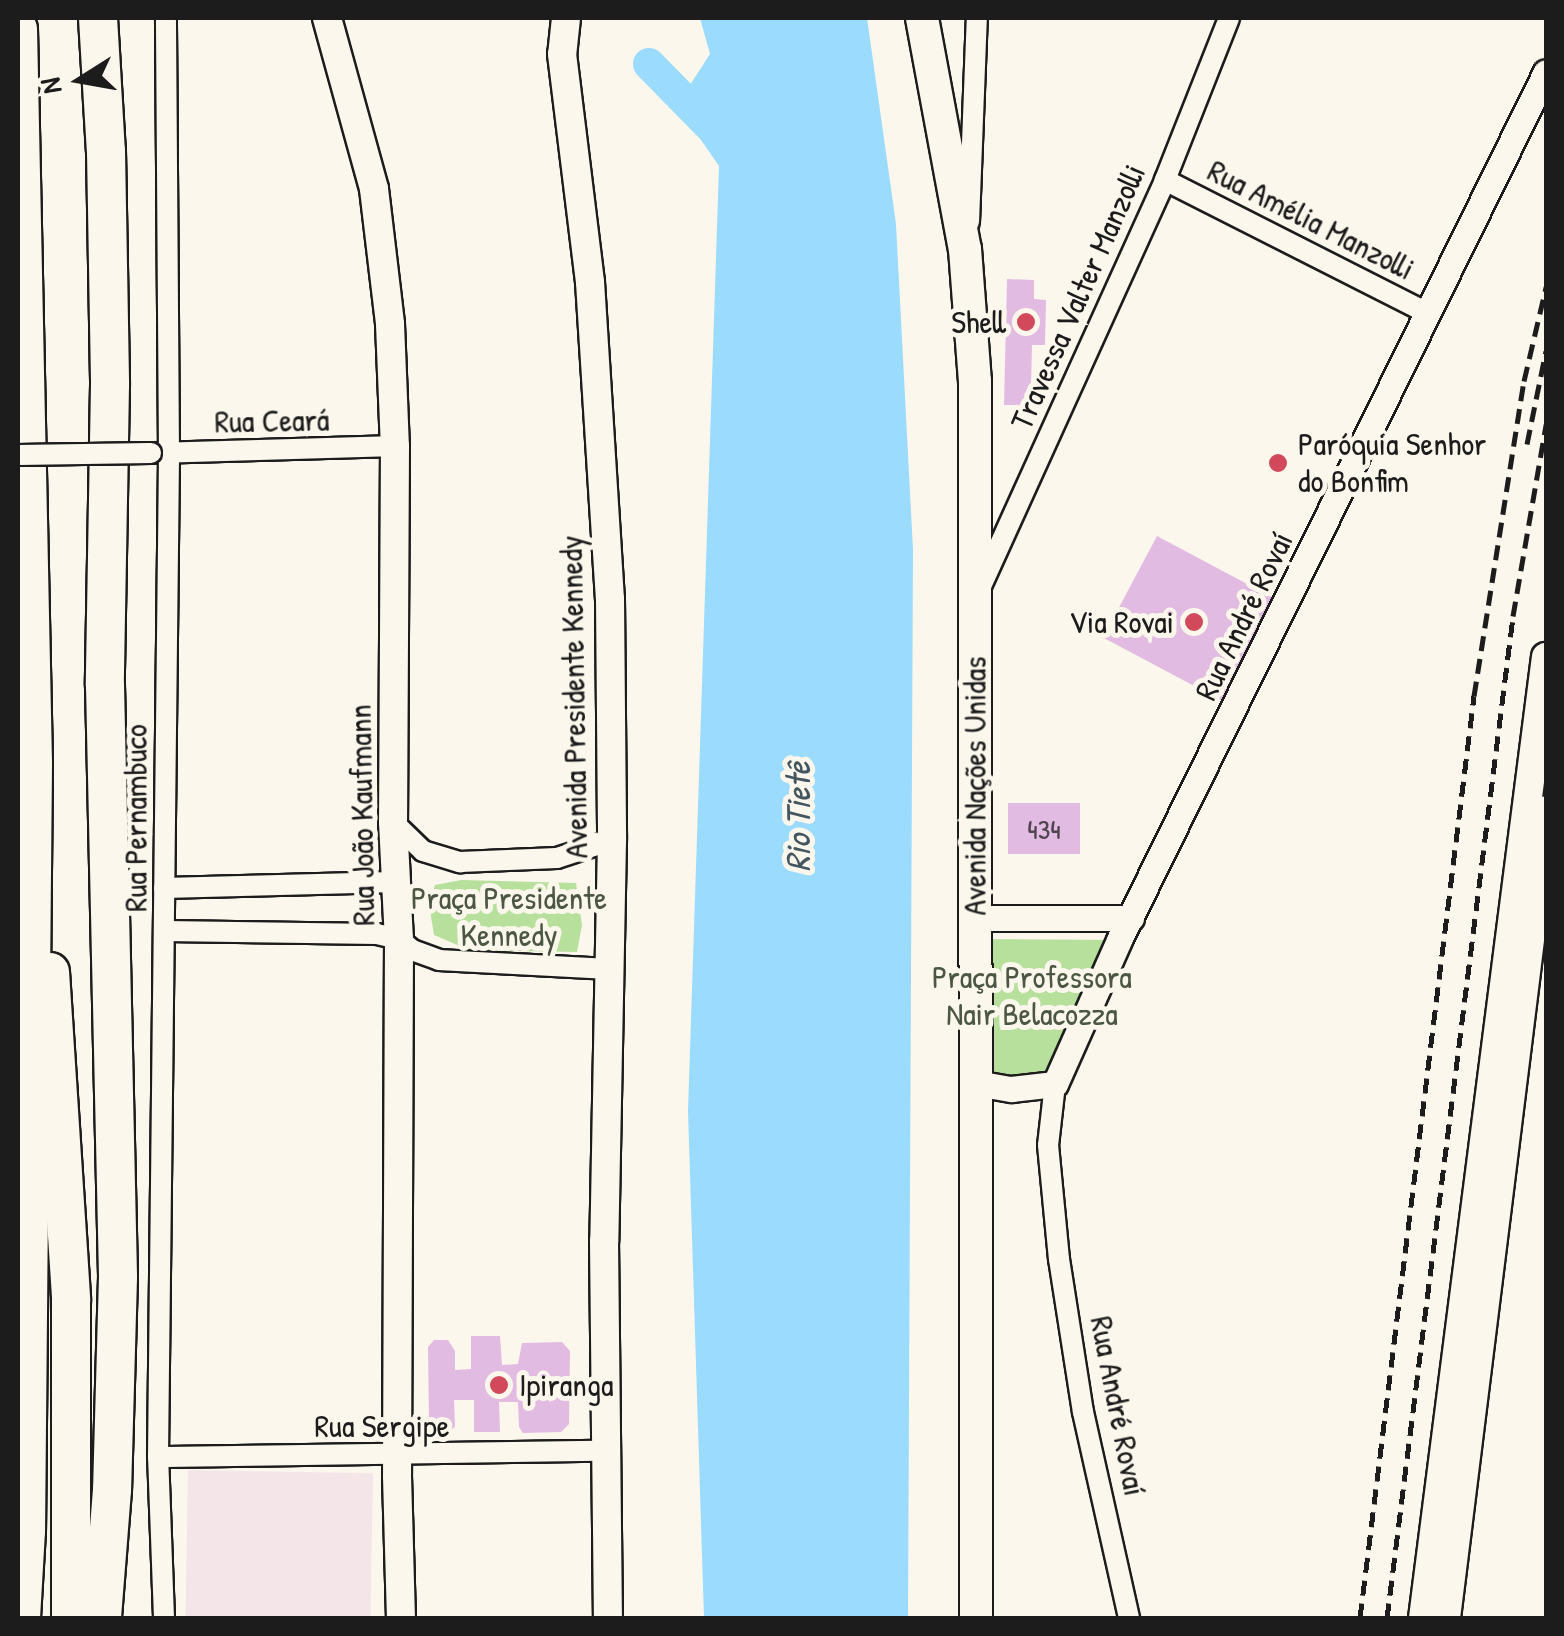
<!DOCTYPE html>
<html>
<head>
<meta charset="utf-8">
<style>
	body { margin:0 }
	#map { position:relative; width:1564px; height:1636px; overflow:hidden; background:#fbf7ec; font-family:"Patrick Hand",sans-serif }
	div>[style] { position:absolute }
	.built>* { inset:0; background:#f4e5e9; transform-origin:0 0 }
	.green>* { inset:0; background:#b8e09d }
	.water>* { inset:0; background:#9bdbfd }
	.river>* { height:32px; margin:-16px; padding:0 16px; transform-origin:16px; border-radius:16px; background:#9bdbfd }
	.building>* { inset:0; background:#e2bbe3; transform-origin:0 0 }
	.roads { filter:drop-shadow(2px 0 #1c1c1c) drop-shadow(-2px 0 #1c1c1c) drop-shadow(0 2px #1c1c1c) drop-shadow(0 -2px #1c1c1c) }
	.minor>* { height:20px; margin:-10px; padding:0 10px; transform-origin:10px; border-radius:10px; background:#fbf7ec }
	.tertiary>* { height:25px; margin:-12.5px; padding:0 12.5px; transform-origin:12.5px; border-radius:12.5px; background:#fbf7ec }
	.secondary>* { height:28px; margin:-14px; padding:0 14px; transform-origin:14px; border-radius:14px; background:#fbf7ec }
	.primary>* { height:32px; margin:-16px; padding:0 16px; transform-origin:16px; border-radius:16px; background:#fbf7ec }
	.motorway>* { height:38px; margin:-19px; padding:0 19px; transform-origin:19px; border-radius:19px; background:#fbf7ec }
	.rail>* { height:5px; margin-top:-2.5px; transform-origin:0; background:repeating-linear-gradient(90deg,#1c1c1c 0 15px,transparent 0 23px) }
	.bridges { filter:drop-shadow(2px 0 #1c1c1c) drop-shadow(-2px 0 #1c1c1c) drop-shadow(0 2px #1c1c1c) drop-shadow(0 -2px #1c1c1c) }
	.minor-bridge>* { height:20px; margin:-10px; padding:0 10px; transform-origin:10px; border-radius:10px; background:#fbf7ec }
	.dots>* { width:28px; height:28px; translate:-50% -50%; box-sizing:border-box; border:5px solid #fbf7ec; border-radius:50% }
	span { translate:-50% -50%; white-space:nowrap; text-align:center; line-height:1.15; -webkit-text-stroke:10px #fbf7ec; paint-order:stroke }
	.number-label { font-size:28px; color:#4e444e }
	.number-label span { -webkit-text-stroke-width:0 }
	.street-label { font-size:32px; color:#1c1c1c }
	.poi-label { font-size:32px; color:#1c1c1c }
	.right { translate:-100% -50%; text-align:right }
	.left { translate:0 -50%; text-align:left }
	.park-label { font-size:32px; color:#4b5743 }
	.water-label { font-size:35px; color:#425560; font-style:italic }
	.frame { position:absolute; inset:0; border:20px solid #1c1c1c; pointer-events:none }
	.north { position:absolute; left:30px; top:30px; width:100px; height:100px; -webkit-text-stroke:8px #fbf7ec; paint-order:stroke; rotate:259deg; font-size:28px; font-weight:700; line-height:40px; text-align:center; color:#1c1c1c }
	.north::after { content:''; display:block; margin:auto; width:35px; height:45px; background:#1c1c1c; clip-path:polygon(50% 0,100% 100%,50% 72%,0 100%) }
</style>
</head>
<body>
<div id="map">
	<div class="built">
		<i style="left:188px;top:1470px;width:185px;height:148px;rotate:1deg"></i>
	</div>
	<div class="green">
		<i style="clip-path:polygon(461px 880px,576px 883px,582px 925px,577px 952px,469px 950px,434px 935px,429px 904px,435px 885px)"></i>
		<i style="clip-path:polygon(976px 939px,1119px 940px,1055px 1084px,976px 1083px)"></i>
	</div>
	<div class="water">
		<i style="clip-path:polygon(700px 18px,867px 18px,896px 224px,913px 550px,908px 1618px,704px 1618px,688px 1111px,719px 166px,677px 105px,710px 54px)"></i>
	</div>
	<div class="river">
		<i style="left:649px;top:64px;width:90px;rotate:45.5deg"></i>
	</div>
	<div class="building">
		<i style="clip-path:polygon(1007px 279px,1034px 280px,1034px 299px,1046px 300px,1045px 345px,1032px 345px,1031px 386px,1023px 405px,1004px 405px)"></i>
		<i style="left:1157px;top:536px;width:140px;height:115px;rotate:28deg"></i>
		<i style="left:1008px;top:803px;width:72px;height:51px"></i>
		<i style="clip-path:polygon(471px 1336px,500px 1336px,502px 1365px,518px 1364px,522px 1343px,562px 1342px,570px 1351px,569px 1424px,561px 1432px,523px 1433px,519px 1427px,518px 1402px,499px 1402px,500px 1432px,474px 1432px,474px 1400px,454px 1400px,455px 1427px,447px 1432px,436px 1430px,429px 1422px,428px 1347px,434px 1340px,448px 1340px,455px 1351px,455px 1370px,471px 1369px)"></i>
	</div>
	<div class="roads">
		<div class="minor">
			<i style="left:1165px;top:180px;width:296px;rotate:26.9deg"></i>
			<i style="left:969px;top:222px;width:204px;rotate:-87.8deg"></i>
			<i style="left:157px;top:453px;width:238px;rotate:-1.7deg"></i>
			<i style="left:982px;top:584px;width:444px;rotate:-65.6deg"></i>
			<i style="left:1165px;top:180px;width:174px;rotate:-68.4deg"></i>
			<i style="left:393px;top:822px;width:42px;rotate:44deg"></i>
			<i style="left:423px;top:851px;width:39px;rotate:17deg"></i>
			<i style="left:460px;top:862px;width:97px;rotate:-2.4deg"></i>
			<i style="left:557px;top:858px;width:58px;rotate:-18.1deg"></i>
			<i style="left:164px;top:888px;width:231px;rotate:-1.5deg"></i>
			<i style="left:165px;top:931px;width:212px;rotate:0.8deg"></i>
			<i style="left:377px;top:934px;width:23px;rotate:13deg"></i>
			<i style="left:399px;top:939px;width:17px;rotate:40deg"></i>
			<i style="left:412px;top:950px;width:29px;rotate:20deg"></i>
			<i style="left:439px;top:960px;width:170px;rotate:3deg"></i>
			<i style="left:1055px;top:1084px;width:61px;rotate:96.5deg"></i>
			<i style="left:1048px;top:1145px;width:115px;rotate:84.5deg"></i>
			<i style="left:1059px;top:1259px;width:155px;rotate:81.1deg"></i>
			<i style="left:1083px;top:1412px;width:211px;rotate:77.4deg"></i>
			<i style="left:158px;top:1457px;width:448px;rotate:-0.8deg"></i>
			<i style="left:164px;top:1618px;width:161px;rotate:-92.1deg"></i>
			<i style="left:158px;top:1457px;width:1003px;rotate:-89.37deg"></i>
			<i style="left:169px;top:454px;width:436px;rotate:-90.4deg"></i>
		</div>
		<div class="tertiary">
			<i style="left:976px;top:918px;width:155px"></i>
			<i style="left:976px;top:1083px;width:36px;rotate:10deg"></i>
			<i style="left:1011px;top:1089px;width:44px;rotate:-6.5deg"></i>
			<i style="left:1055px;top:1084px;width:158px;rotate:-66deg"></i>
			<i style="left:1119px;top:940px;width:967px;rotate:-63.81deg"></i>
		</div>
		<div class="secondary">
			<i style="left:327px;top:18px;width:177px;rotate:74.6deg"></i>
			<i style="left:374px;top:189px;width:136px;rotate:83.2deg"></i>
			<i style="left:390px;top:324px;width:122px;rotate:87.7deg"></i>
			<i style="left:395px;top:446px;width:376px;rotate:90.3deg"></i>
			<i style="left:393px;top:822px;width:117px;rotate:87.1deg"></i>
			<i style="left:399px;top:939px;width:537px;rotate:90.21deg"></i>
			<i style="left:397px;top:1476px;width:142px;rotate:88.4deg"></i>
			<i style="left:566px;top:18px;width:36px;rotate:96deg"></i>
			<i style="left:562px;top:54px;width:230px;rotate:83deg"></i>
			<i style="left:590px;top:282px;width:318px;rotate:86.4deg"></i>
			<i style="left:610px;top:599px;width:241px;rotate:89.5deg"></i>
			<i style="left:612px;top:840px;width:401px;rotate:91.1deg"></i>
			<i style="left:604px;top:1241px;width:377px;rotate:89.4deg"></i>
			<i style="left:1423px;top:1618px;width:969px;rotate:-82.71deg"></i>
			<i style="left:1446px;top:1618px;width:814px;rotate:-82.94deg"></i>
		</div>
		<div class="primary">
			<i style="left:922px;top:18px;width:235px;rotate:79.5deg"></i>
			<i style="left:965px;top:249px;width:132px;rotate:85.7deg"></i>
			<i style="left:975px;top:381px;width:1237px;rotate:89.95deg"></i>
		</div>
		<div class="motorway">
			<i style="left:98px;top:18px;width:133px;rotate:86.6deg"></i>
			<i style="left:106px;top:151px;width:234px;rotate:89deg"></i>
			<i style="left:110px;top:385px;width:300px;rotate:91deg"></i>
			<i style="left:105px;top:685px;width:592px;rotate:88.74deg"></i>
			<i style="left:118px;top:1277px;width:213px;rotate:91.6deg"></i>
			<i style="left:112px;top:1490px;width:128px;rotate:94.5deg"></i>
			<i style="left:18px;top:29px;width:734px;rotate:88.83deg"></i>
			<i style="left:33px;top:763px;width:768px;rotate:90.52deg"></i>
			<i style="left:26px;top:1531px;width:87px;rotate:93.3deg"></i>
			<i style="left:50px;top:972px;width:329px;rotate:86.3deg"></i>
			<i style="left:71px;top:1300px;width:318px;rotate:90deg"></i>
		</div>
	</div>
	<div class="rail">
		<i style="left:1527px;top:444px;width:95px;rotate:-78.5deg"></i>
		<i style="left:1360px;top:1618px;width:929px;rotate:-82.95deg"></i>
		<i style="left:1474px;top:696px;width:319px;rotate:-81deg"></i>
		<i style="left:1524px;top:381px;width:97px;rotate:-76.8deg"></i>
		<i style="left:1387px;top:1618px;width:1010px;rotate:-82.83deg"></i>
		<i style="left:1513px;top:616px;width:195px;rotate:-80.2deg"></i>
	</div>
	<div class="bridges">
		<div class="minor-bridge">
			<i style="left:18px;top:455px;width:133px;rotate:-0.9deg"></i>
		</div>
	</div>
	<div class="dots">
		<i style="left:1026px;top:322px;background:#d1495b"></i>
		<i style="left:1278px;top:463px;background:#d1495b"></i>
		<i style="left:1194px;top:622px;background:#d1495b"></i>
		<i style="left:499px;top:1385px;background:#d1495b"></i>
	</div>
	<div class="number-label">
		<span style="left:1044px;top:829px">434</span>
	</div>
	<div class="street-label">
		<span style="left:1311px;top:220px;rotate:27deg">Rua Amélia Manzolli</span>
		<span style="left:1078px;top:297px;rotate:-66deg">Travessa Valter Manzolli</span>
		<span style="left:272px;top:421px;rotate:-1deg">Rua Ceará</span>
		<span style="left:1244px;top:616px;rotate:-64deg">Rua André Rovaí</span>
		<span style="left:574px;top:697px;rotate:-91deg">Avenida Presidente Kennedy</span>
		<span style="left:975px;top:786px;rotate:-90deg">Avenida Nações Unidas</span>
		<span style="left:362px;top:815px;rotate:-91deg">Rua João Kaufmann</span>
		<span style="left:136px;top:818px;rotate:-90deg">Rua Pernambuco</span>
		<span style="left:1118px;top:1406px;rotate:79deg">Rua André Rovaí</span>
		<span style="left:382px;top:1426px">Rua Sergipe</span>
	</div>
	<div class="poi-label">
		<span class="right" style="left:1006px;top:322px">Shell</span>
		<span class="left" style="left:1298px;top:463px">Paróquia Senhor<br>do Bonfim</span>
		<span class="right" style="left:1174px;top:622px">Via Rovai</span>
		<span class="left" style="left:519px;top:1385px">Ipiranga</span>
	</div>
	<div class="park-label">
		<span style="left:509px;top:917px">Praça Presidente<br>Kennedy</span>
		<span style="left:1032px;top:996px">Praça Professora<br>Nair Belacozza</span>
	</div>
	<div class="water-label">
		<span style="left:798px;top:817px;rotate:-90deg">Rio Tietê</span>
	</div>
	<div class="frame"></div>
	<div class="north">N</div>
</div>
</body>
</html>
